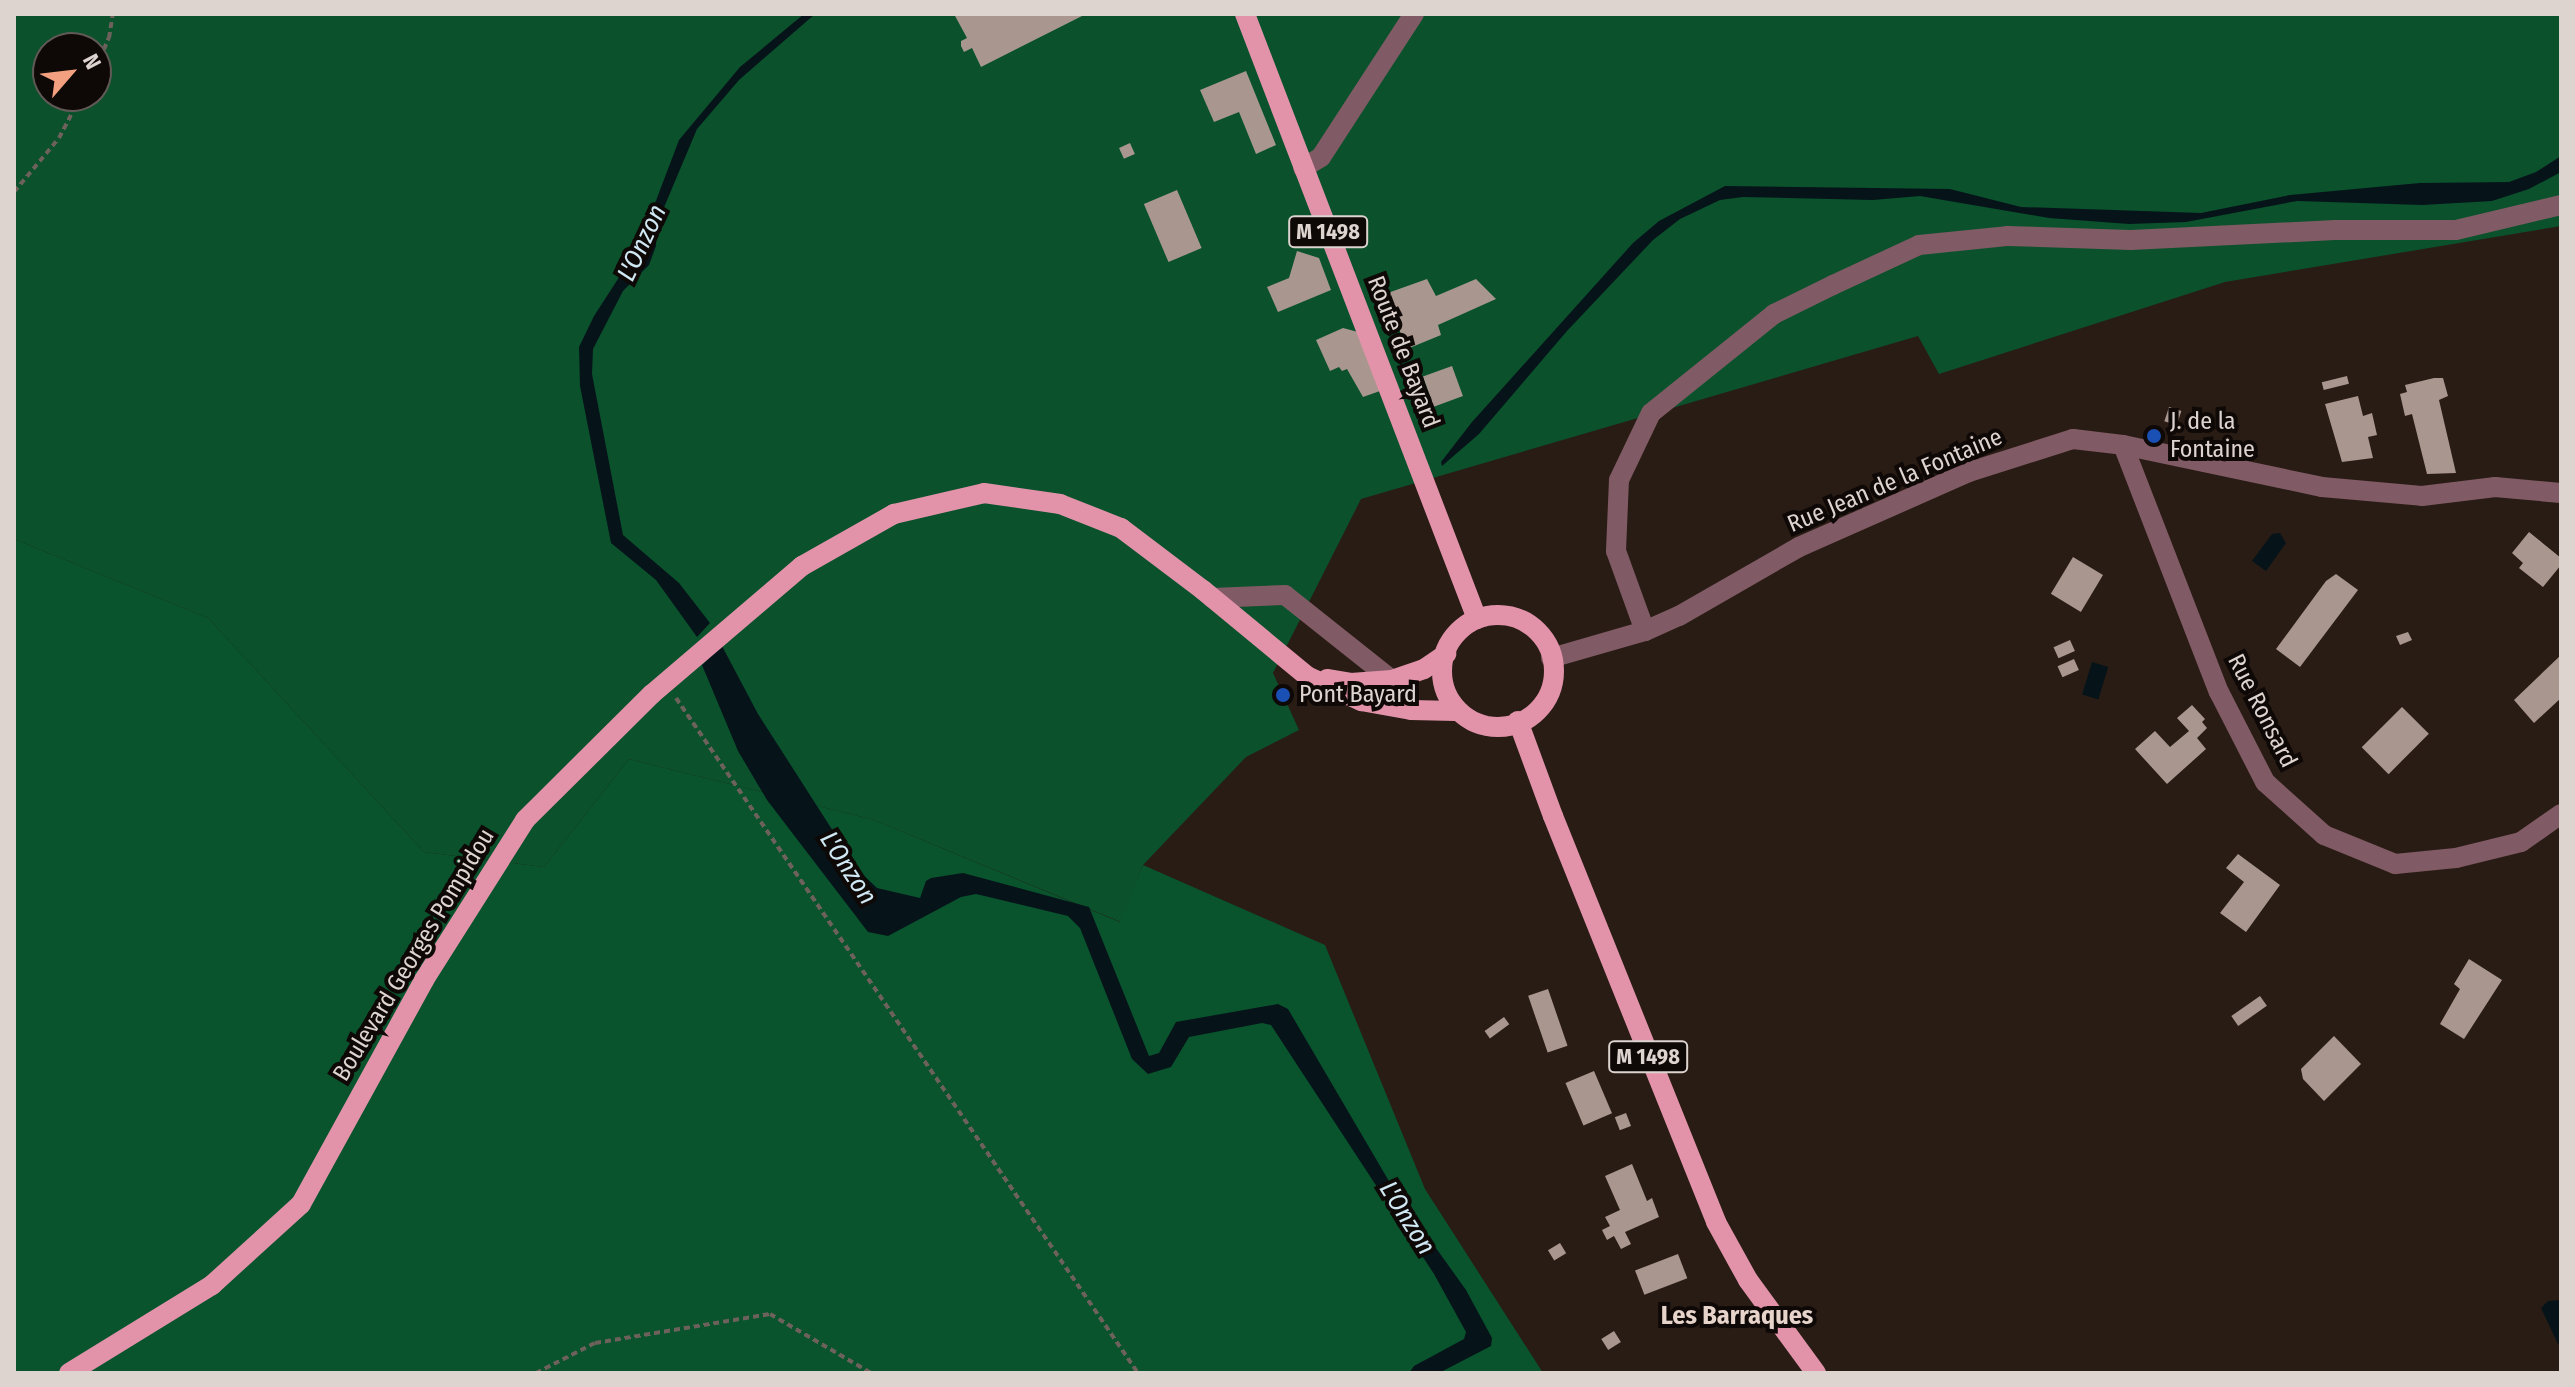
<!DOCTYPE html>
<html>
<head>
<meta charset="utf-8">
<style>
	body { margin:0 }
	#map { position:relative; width:2575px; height:1387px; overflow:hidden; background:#291c15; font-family:"Fira Sans Condensed",sans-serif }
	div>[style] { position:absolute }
	.green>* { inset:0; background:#0a512c }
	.forest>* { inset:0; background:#09532d }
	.water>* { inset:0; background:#06141a; transform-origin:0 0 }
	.building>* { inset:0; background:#a9978f; transform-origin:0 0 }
	.path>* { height:4px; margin-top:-2px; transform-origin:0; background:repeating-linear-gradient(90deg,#6d615b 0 6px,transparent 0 10px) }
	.minor>* { height:20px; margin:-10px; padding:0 10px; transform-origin:10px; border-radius:10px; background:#805a64 }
	.major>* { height:20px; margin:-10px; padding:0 10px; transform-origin:10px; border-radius:10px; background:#e293aa }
	.major>.ring { margin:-10px; padding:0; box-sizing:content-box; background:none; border:20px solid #e293aa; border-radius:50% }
	.dots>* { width:22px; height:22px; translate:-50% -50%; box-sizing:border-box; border:4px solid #0e0806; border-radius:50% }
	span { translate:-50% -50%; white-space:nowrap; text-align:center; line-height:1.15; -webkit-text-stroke:8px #0e0806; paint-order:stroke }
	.shield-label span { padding:2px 6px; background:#0e0806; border:2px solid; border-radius:6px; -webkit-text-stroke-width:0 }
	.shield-label { font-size:22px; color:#ddd3cf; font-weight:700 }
	.street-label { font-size:24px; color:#ddd3cf }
	.poi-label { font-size:24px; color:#ddd3cf }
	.left { translate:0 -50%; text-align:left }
	.water-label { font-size:26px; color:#d0e8f3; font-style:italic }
	.neighbourhood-label { font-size:26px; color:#e6d3ca; font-weight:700 }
	.frame { position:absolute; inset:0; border:16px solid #ddd3cf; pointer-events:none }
	.north { position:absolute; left:32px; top:32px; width:80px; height:80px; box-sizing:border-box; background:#0e0806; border:2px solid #615956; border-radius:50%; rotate:62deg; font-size:22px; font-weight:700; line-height:32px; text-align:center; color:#ddd3cf }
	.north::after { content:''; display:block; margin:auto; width:28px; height:36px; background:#f2a07f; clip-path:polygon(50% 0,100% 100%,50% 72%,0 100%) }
</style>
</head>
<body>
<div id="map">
	<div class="green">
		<i style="clip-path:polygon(evenodd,14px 14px,2561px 14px,2561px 226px,2225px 282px,1939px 374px,1918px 336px,1361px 499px,1273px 673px,1299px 730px,1246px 757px,1143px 865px,1121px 922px,874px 820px,629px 759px,544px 867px,424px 852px,208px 618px,14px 539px,14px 14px,48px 48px,96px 48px,96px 96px,48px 96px,48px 48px)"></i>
	</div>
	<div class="forest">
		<i style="clip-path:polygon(14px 539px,208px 618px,424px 852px,544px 867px,629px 759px,874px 820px,1120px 922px,1143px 865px,1325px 945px,1425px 1189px,1543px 1373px,14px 1373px)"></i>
	</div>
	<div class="water">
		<i style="clip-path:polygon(804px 14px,815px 14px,739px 80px,697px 129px,657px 224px,656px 246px,649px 265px,623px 291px,593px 349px,592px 374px,623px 535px,679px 583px,710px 623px,697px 637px,656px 580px,611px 543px,580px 386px,579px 347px,594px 316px,638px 248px,679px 140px,740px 67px)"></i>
		<i style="clip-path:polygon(2561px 156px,2561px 172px,2529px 189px,2492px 201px,2422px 205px,2297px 201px,2186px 222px,2129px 224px,2049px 218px,1920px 196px,1873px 200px,1743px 197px,1720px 200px,1680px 219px,1653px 240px,1567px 331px,1479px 434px,1442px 466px,1441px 462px,1472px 422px,1633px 243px,1659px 221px,1725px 186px,1950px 189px,2021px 207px,2201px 213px,2290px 195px,2420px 183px,2509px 182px,2536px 172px)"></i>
		<i style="clip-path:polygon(2280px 533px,2286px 543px,2266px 571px,2252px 561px,2272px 534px)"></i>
		<i style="clip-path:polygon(722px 646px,758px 714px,858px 870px,877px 888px,920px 898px,926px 881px,931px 878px,963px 873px,1089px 907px,1149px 1056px,1159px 1053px,1176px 1022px,1278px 1004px,1288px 1009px,1393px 1188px,1466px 1290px,1492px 1338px,1491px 1346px,1439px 1373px,1409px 1373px,1414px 1366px,1464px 1339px,1466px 1332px,1434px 1274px,1271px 1025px,1262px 1023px,1189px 1037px,1171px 1067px,1148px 1074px,1132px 1059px,1080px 928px,1068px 916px,976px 894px,961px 897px,888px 936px,868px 932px,767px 800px,738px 751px,702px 665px)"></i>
		<i style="left:2092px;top:662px;width:17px;height:34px;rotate:17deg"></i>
		<i style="clip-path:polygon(2560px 1300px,2561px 1342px,2558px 1344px,2541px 1308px,2548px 1301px)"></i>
	</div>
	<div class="building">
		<i style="clip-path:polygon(954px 14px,1086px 14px,981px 67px,972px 48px,964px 52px,961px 46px,961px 41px,967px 38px)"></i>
		<i style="clip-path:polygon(1246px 71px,1276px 145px,1256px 154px,1239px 112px,1214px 122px,1200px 90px)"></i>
		<i style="left:1130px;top:143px;width:12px;height:12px;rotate:66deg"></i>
		<i style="left:1177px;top:190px;width:63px;height:36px;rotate:67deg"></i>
		<i style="clip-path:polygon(1297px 251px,1319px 258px,1331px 290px,1278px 312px,1267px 287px,1289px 278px)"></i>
		<i style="clip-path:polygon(1427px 279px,1436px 296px,1476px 279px,1496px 299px,1438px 325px,1441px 335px,1407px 349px,1385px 294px)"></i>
		<i style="clip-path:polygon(1343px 328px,1358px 332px,1380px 391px,1363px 397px,1347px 369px,1342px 371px,1339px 367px,1330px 371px,1316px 340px)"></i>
		<i style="left:1452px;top:366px;width:32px;height:31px;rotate:70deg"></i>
		<i style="left:2347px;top:376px;width:8px;height:26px;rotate:76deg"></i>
		<i style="clip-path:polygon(2434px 378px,2443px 378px,2448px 396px,2439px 400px,2456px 473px,2427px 474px,2412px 414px,2405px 416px,2400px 394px,2407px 392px,2405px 385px)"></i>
		<i style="clip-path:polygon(2358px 396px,2363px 416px,2372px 413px,2377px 435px,2368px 437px,2373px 458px,2342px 462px,2325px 404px)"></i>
		<i style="left:2169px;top:407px;width:13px;height:15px;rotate:18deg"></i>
		<i style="clip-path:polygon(2529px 532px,2561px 558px,2561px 565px,2543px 587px,2519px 568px,2523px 563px,2512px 553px)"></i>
		<i style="left:2073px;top:557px;width:35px;height:43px;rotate:31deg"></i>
		<i style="clip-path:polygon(2336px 574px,2358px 590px,2300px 667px,2276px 649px,2326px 581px)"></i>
		<i style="clip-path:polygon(2408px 632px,2412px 640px,2400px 645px,2396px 636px)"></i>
		<i style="left:2070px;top:640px;width:12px;height:18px;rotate:66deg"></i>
		<i style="clip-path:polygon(2561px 655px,2561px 698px,2534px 723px,2514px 700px)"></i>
		<i style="left:2074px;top:659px;width:12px;height:18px;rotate:66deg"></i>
		<i style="clip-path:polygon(2192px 705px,2205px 719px,2202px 722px,2207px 728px,2197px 738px,2206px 749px,2167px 784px,2135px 749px,2155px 731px,2170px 747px,2189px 731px,2177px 718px)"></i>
		<i style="left:2402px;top:707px;width:38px;height:57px;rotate:45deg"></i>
		<i style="clip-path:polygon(2238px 854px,2280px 885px,2246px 932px,2220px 913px,2244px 882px,2226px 868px)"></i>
		<i style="clip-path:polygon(2469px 959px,2502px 980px,2464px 1039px,2440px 1024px,2460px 989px,2454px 984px)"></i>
		<i style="left:1548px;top:989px;width:60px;height:21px;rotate:71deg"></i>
		<i style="left:2260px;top:996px;width:12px;height:35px;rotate:55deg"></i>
		<i style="left:1504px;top:1017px;width:9px;height:24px;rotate:54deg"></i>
		<i style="clip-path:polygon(2334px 1036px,2361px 1064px,2324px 1101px,2303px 1079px,2301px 1069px)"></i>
		<i style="left:1594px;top:1071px;width:46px;height:31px;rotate:67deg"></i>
		<i style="left:1626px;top:1113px;width:14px;height:12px;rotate:69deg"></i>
		<i style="clip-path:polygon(1632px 1164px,1647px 1201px,1652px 1198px,1659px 1217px,1625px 1232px,1631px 1244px,1621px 1249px,1614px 1236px,1607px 1240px,1602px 1230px,1610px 1226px,1605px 1217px,1620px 1210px,1605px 1176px)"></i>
		<i style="left:1560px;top:1243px;width:12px;height:14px;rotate:59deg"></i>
		<i style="left:1678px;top:1254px;width:26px;height:46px;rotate:69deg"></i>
		<i style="left:1614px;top:1331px;width:13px;height:15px;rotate:58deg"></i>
	</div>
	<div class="path">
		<i style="left:96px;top:68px;width:33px;rotate:-67deg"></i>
		<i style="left:109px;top:38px;width:24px;rotate:-81deg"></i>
		<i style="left:14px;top:192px;width:70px;rotate:-50.2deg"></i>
		<i style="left:59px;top:138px;width:47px;rotate:-62.4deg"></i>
		<i style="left:676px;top:698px;width:818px;rotate:55.61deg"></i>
		<i style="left:536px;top:1373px;width:66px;rotate:-27deg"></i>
		<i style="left:595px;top:1343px;width:177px;rotate:-9.4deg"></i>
		<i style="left:770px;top:1314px;width:117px;rotate:30.3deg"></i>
	</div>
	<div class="minor">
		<i style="left:1303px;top:168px;width:21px;rotate:-31deg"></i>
		<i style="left:1321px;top:157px;width:171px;rotate:-57deg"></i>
		<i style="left:2123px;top:445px;width:265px;rotate:68.8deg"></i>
		<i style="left:2219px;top:692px;width:101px;rotate:62.9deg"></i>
		<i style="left:2265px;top:782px;width:79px;rotate:41.9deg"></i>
		<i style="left:2324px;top:835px;width:77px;rotate:22.2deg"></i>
		<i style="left:2395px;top:864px;width:61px;rotate:-5.6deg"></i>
		<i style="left:2456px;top:858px;width:67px;rotate:-13.8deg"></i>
		<i style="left:2521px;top:842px;width:49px;rotate:-35deg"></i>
		<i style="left:1212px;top:598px;width:73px;rotate:-2.4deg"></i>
		<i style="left:1285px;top:595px;width:137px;rotate:38.5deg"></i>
		<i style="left:1645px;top:631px;width:85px;rotate:-109.9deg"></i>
		<i style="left:1616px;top:551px;width:71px;rotate:-87.6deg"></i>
		<i style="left:1619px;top:480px;width:74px;rotate:-64.5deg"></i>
		<i style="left:1651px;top:413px;width:158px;rotate:-38.8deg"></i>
		<i style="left:1774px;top:314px;width:66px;rotate:-26.2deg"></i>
		<i style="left:1833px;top:285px;width:95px;rotate:-24.9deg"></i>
		<i style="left:1919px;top:245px;width:88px;rotate:-5.8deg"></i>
		<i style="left:2007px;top:236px;width:124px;rotate:1.8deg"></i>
		<i style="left:2131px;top:240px;width:204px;rotate:-2.8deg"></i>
		<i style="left:2335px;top:230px;width:121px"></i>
		<i style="left:2456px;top:230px;width:108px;rotate:-13.4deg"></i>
		<i style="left:1551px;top:658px;width:98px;rotate:-16deg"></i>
		<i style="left:1645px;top:631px;width:37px;rotate:-24deg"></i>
		<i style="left:1679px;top:616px;width:138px;rotate:-29.9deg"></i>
		<i style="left:1799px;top:547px;width:186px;rotate:-23.8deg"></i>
		<i style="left:1969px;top:472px;width:109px;rotate:-17.6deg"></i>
		<i style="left:2073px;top:439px;width:50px;rotate:6.8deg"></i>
		<i style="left:2123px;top:445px;width:203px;rotate:11.9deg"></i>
		<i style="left:2322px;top:487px;width:100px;rotate:5.1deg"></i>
		<i style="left:2422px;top:496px;width:74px;rotate:-7deg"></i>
		<i style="left:2495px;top:487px;width:66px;rotate:5.2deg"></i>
	</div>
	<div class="major">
		<i style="left:1245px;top:14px;width:648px;rotate:69.02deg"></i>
		<i class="ring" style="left:1442px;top:615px;width:92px;height:92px"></i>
		<i style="left:1327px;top:679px;width:24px;rotate:9deg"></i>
		<i style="left:1351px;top:683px;width:41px;rotate:-4.2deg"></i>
		<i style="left:1392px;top:680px;width:34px;rotate:-19deg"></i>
		<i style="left:1424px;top:669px;width:27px;rotate:-34deg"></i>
		<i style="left:1518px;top:721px;width:101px;rotate:69.8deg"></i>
		<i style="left:1553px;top:816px;width:437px;rotate:68.1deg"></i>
		<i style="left:1716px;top:1222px;width:66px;rotate:61.1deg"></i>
		<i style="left:1748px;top:1280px;width:115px;rotate:53.8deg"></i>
		<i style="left:69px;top:1373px;width:168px;rotate:-31.6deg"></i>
		<i style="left:212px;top:1285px;width:120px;rotate:-42.3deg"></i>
		<i style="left:301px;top:1204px;width:256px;rotate:-61.2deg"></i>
		<i style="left:424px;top:980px;width:189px;rotate:-57.7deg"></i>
		<i style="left:525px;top:820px;width:179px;rotate:-44.8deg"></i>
		<i style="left:652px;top:694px;width:197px;rotate:-40.5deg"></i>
		<i style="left:802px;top:566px;width:106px;rotate:-29.5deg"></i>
		<i style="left:894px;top:514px;width:92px;rotate:-13.1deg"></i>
		<i style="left:984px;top:493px;width:77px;rotate:8.2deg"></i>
		<i style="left:1060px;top:504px;width:66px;rotate:21.5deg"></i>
		<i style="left:1121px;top:528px;width:103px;rotate:37.1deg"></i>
		<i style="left:1203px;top:590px;width:135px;rotate:39.6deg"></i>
		<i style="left:1307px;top:676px;width:60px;rotate:24.8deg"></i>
		<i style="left:1361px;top:701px;width:51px;rotate:10.2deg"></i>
		<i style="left:1411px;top:710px;width:44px;rotate:1.3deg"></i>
	</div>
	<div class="dots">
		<i style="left:2154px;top:436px;background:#1a4fb4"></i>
		<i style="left:1283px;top:695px;background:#1a4fb4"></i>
	</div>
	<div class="shield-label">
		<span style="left:1328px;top:232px">M 1498</span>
		<span style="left:1648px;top:1057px">M 1498</span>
	</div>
	<div class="street-label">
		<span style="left:1403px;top:352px;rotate:69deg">Route de Bayard</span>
		<span style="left:1895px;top:481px;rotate:-23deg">Rue Jean de la Fontaine</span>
		<span style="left:2262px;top:711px;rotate:63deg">Rue Ronsard</span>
		<span style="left:414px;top:955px;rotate:-59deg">Boulevard Georges Pompidou</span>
	</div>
	<div class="poi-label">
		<span class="left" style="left:2170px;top:436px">J. de la<br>Fontaine</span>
		<span class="left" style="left:1299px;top:695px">Pont Bayard</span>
	</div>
	<div class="water-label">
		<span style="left:642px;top:243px;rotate:-65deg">L'Onzon</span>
		<span style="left:848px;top:868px;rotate:57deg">L'Onzon</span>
		<span style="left:1407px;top:1218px;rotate:58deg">L'Onzon</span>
	</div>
	<div class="neighbourhood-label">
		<span style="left:1737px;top:1316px">Les Barraques</span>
	</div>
	<div class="frame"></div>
	<div class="north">N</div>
</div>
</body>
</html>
